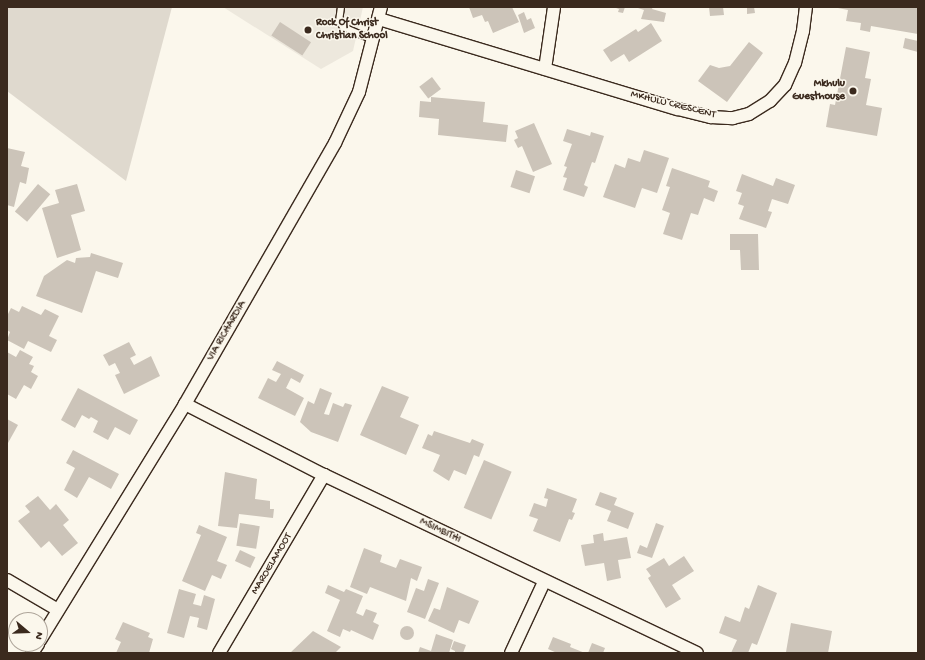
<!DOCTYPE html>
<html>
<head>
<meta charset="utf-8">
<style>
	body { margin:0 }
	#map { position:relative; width:925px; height:660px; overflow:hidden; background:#fbf7ec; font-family:"Gochi Hand",sans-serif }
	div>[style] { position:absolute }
	.built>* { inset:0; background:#ede8dd }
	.green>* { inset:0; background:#dfd9ce }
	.building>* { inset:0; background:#ccc4b9; transform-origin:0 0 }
	.round { border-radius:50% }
	.roads { filter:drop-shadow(1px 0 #3b2a1e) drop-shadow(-1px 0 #3b2a1e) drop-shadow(0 1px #3b2a1e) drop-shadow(0 -1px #3b2a1e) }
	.service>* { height:6px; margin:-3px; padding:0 3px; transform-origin:3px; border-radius:3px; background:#fbf7ec }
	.minor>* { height:12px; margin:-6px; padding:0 6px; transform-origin:6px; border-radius:6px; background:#fbf7ec }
	.dots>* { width:11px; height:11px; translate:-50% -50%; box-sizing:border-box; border:2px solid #fbf7ec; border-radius:50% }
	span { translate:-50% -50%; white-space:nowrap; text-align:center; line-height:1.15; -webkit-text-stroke:3px #fbf7ec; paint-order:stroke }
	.poi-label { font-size:11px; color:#3b2a1e; font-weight:700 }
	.left { translate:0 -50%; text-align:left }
	.right { translate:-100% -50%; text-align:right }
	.street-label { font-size:11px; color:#3b2a1e }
	.frame { position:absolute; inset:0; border:8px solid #3b2a1e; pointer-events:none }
	.north { position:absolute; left:8px; top:612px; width:40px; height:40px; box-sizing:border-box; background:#fbf7ec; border:1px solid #aea59a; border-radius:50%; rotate:109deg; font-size:11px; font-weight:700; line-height:16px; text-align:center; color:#3b2a1e }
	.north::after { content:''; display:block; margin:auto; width:14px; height:18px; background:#3b2a1e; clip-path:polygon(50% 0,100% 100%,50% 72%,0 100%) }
</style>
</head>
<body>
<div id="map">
	<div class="built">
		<i style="clip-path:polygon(223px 7px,363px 7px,353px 51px,321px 69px)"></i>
	</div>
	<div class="green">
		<i style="clip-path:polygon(7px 7px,172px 7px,126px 181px,7px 91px)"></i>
	</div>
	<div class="building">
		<i style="clip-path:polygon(469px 7px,512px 7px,519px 22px,493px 33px,488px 21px,485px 22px,482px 15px,473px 18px)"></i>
		<i style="clip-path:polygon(613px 7px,625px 7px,623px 13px,618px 12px,619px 9px)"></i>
		<i style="clip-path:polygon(635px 7px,653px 7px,652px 9px,666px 13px,664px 22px,641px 19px,644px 10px)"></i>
		<i style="clip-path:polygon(709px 7px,723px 7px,724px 15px,710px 16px)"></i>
		<i style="clip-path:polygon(747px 7px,754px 7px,755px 13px,747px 14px)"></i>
		<i style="clip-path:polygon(833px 7px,918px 8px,918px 34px,871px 26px,870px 32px,860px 30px,861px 23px,846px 21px,848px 10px)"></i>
		<i style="clip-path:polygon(524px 12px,527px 20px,531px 18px,535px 28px,524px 33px,518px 15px)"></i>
		<i style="left:280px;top:22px;width:37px;height:16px;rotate:33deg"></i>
		<i style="clip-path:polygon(651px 23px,662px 41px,629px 62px,624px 54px,611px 62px,603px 50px,636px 29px,638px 32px)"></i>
		<i style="clip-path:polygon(905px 38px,918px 41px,918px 52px,903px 48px)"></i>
		<i style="clip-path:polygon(749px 42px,763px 53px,727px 102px,698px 81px,710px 65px,719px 68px,730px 66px)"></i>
		<i style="clip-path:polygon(846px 47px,870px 52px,865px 78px,871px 79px,866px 105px,882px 108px,877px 136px,826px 127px,830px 104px,835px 105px)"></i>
		<i style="left:432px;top:77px;width:15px;height:16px;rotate:53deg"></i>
		<i style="clip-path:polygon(431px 97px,485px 102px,483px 122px,508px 125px,506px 142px,438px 135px,439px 119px,419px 117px,420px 101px,431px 102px)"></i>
		<i style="clip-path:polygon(534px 123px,552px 164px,533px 172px,522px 146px,518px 148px,514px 140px,518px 138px,515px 131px)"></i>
		<i style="clip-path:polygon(567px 129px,590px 136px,591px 132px,604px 136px,595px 163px,592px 162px,584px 185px,588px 187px,584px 197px,563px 190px,567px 178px,563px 177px,567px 167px,564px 166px,572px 144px,563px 141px)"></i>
		<i style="clip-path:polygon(7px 148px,25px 152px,21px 166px,29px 168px,26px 184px,20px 182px,14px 207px,7px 205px)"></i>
		<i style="clip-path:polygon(644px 150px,669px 158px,657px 193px,642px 188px,635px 208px,603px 197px,615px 164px,625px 168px,628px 158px,640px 162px)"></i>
		<i style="clip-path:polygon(672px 168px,710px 181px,708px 187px,718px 191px,714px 202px,704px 198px,698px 215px,691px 213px,682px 240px,663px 234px,670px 213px,662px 210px,670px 187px,666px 186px)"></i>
		<i style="left:516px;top:170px;width:20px;height:18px;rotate:18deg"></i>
		<i style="clip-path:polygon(742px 174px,773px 186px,776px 178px,795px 185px,788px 204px,772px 199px,768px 211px,772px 212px,766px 228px,739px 219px,744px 206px,738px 204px,742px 193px,736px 191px)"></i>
		<i style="left:38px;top:184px;width:16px;height:36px;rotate:40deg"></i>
		<i style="clip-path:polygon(77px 184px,85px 211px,71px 215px,81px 250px,57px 258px,42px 208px,59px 203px,55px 190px)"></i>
		<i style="clip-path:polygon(730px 234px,758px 234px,759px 270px,741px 270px,740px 250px,730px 250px)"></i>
		<i style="clip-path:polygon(91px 253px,123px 263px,118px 278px,96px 271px,82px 313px,36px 296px,44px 276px,67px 260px,75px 263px,76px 258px,90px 257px)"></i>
		<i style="clip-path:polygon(22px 306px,41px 315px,45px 309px,59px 316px,49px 336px,57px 340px,51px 352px,28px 341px,24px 349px,7px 340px,10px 332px,7px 330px,7px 316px,11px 308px,19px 312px)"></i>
		<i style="clip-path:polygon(129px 342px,136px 355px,130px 358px,134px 365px,151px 356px,160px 376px,124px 394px,115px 375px,120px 373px,115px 363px,109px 366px,103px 355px)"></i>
		<i style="clip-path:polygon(20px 350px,33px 357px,29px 364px,34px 366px,31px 372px,38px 376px,31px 389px,24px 385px,16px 399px,7px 394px,7px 352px,16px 357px)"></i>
		<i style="clip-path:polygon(277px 361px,304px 375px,300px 383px,291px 378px,286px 388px,304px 398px,295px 416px,258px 398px,268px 378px,276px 382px,281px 374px,272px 370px)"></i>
		<i style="clip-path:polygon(382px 386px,409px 397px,400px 417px,419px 425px,406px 455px,360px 435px)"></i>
		<i style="clip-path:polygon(78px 388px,138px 420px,130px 435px,115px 427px,108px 440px,93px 432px,98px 421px,91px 417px,89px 419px,82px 415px,75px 428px,61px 420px)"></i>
		<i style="clip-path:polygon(320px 388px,332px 393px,324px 414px,329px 415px,333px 403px,343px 407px,345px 403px,352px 405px,338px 442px,311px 432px,300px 422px,308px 401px,314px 404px)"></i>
		<i style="clip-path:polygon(7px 419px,18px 425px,8px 443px,7px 442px)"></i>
		<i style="clip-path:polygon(434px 431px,470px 443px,472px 439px,484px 444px,479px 457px,474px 455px,466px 475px,454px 470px,449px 481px,433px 471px,440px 455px,422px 448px,428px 434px,432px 436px)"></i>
		<i style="clip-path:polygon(73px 450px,119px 474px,111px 489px,89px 477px,77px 498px,64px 490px,75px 468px,66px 463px)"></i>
		<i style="left:484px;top:460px;width:30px;height:52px;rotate:23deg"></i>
		<i style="clip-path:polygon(225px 472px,257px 479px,255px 499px,270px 501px,270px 509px,274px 509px,273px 518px,239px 514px,237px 528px,218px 526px)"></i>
		<i style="clip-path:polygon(547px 488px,577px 499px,572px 512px,575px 513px,572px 520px,569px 519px,560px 542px,533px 531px,538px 519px,529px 516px,534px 503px,546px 507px,548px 499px,544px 498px)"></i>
		<i style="clip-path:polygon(600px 492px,617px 498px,614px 505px,634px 513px,628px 529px,607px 521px,611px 511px,595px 505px)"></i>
		<i style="clip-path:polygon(38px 496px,50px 510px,56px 504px,69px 520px,63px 525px,78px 543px,62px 556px,49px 541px,41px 548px,18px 521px,30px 512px,25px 506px)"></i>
		<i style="left:240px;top:523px;width:20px;height:23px;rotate:9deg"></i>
		<i style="clip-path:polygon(656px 523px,664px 526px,652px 558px,637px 553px,640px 545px,647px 548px)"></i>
		<i style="clip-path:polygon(199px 525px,227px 537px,217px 561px,227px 565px,221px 579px,212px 575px,205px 591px,182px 581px,201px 535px,196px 533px)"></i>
		<i style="clip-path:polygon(603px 533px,604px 541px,627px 537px,631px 558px,618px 560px,621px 578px,607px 581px,604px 563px,585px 566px,581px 545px,594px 543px,593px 535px)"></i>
		<i style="clip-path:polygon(364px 548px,382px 555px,380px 562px,396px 568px,400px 559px,422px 567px,417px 581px,411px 578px,406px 601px,370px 587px,367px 594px,350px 587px)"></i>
		<i style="left:240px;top:550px;width:17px;height:12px;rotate:25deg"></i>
		<i style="clip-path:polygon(684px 556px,694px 571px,672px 585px,681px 599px,666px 608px,648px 578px,651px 576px,646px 569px,664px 558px,669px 566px)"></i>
		<i style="clip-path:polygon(428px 579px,439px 583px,425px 619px,407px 612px,416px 588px,424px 591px)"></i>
		<i style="clip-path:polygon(328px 585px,344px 592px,346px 589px,363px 596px,356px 613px,363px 616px,366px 609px,377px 613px,373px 622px,379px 625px,373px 640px,351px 630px,350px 632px,343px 629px,340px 637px,327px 631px,340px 600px,325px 593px)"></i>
		<i style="clip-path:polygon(758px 585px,777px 593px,757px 645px,752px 643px,748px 653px,731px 653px,737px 640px,719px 633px,725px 616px,740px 622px,745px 607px,749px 609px)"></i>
		<i style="clip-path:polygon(447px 587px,479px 601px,469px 624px,459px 620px,454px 633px,428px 621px,434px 608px,440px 610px)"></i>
		<i style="clip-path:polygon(179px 589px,196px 594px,193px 604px,201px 606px,204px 595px,215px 599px,207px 630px,197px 627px,199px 618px,190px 616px,184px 638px,167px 633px)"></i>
		<i style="clip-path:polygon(123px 622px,150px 633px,148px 637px,153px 639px,149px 653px,116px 653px,121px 642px,115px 639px)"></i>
		<i style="clip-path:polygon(791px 623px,832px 631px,828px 653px,786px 652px)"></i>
		<i class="round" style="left:400px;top:626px;width:14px;height:14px"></i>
		<i style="clip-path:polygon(313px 631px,341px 647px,335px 653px,290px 653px)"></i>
		<i style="clip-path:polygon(436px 634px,453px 640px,449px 653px,418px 653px,420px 647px,431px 651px)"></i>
		<i style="clip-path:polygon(553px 637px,571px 644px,570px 647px,585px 653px,557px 653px,548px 649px)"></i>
		<i style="clip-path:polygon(454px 641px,466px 645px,463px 653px,455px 653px,455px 651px,451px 649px)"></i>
		<i style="clip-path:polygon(592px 643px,605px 648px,603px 653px,588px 653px)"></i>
	</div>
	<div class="roads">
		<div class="service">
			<i style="left:341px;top:7px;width:14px;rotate:98deg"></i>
			<i style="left:339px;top:21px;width:7px;rotate:56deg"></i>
			<i style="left:343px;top:27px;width:33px;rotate:23deg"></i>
		</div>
		<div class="minor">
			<i style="left:379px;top:19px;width:312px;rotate:16.8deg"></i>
			<i style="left:678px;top:109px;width:34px;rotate:14deg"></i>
			<i style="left:711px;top:117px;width:22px;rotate:3deg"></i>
			<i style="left:733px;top:118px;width:16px;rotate:-14deg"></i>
			<i style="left:749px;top:114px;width:25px;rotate:-32deg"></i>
			<i style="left:770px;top:101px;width:22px;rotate:-47deg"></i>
			<i style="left:785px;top:85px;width:24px;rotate:-66deg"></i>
			<i style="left:795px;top:63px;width:33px;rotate:-76deg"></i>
			<i style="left:803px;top:31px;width:24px;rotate:-83deg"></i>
			<i style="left:545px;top:69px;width:63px;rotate:-81.7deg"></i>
			<i style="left:185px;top:404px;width:156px;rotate:27.1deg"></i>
			<i style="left:324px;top:475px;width:413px;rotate:25.5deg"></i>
			<i style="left:7px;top:580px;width:59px;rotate:30.5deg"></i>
			<i style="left:40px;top:640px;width:277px;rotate:-58.4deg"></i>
			<i style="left:185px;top:404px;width:301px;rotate:-60.1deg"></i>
			<i style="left:335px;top:143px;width:56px;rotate:-64.8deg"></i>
			<i style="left:359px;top:92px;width:88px;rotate:-75.5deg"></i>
			<i style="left:32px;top:653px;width:11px;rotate:-56deg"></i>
			<i style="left:219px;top:653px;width:207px;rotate:-59.5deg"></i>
			<i style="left:511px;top:653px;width:78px;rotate:-65.1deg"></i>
		</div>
	</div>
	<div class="dots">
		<i style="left:308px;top:30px;background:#3b2a1e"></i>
		<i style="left:853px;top:91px;background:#3b2a1e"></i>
	</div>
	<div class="poi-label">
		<span class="left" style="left:316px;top:30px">Rock Of Christ<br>Christian School</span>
		<span class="right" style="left:845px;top:91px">Mkhulu<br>Guesthouse</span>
	</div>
	<div class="street-label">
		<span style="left:673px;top:105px;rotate:14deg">MKHULU CRESCENT</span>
		<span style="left:227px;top:331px;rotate:-60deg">VIA RICHARDIA</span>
		<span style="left:440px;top:531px;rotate:26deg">MSIMBITHI</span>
		<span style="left:272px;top:564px;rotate:-59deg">MAROELAMOOT</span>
	</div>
	<div class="frame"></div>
	<div class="north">N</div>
</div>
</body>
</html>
